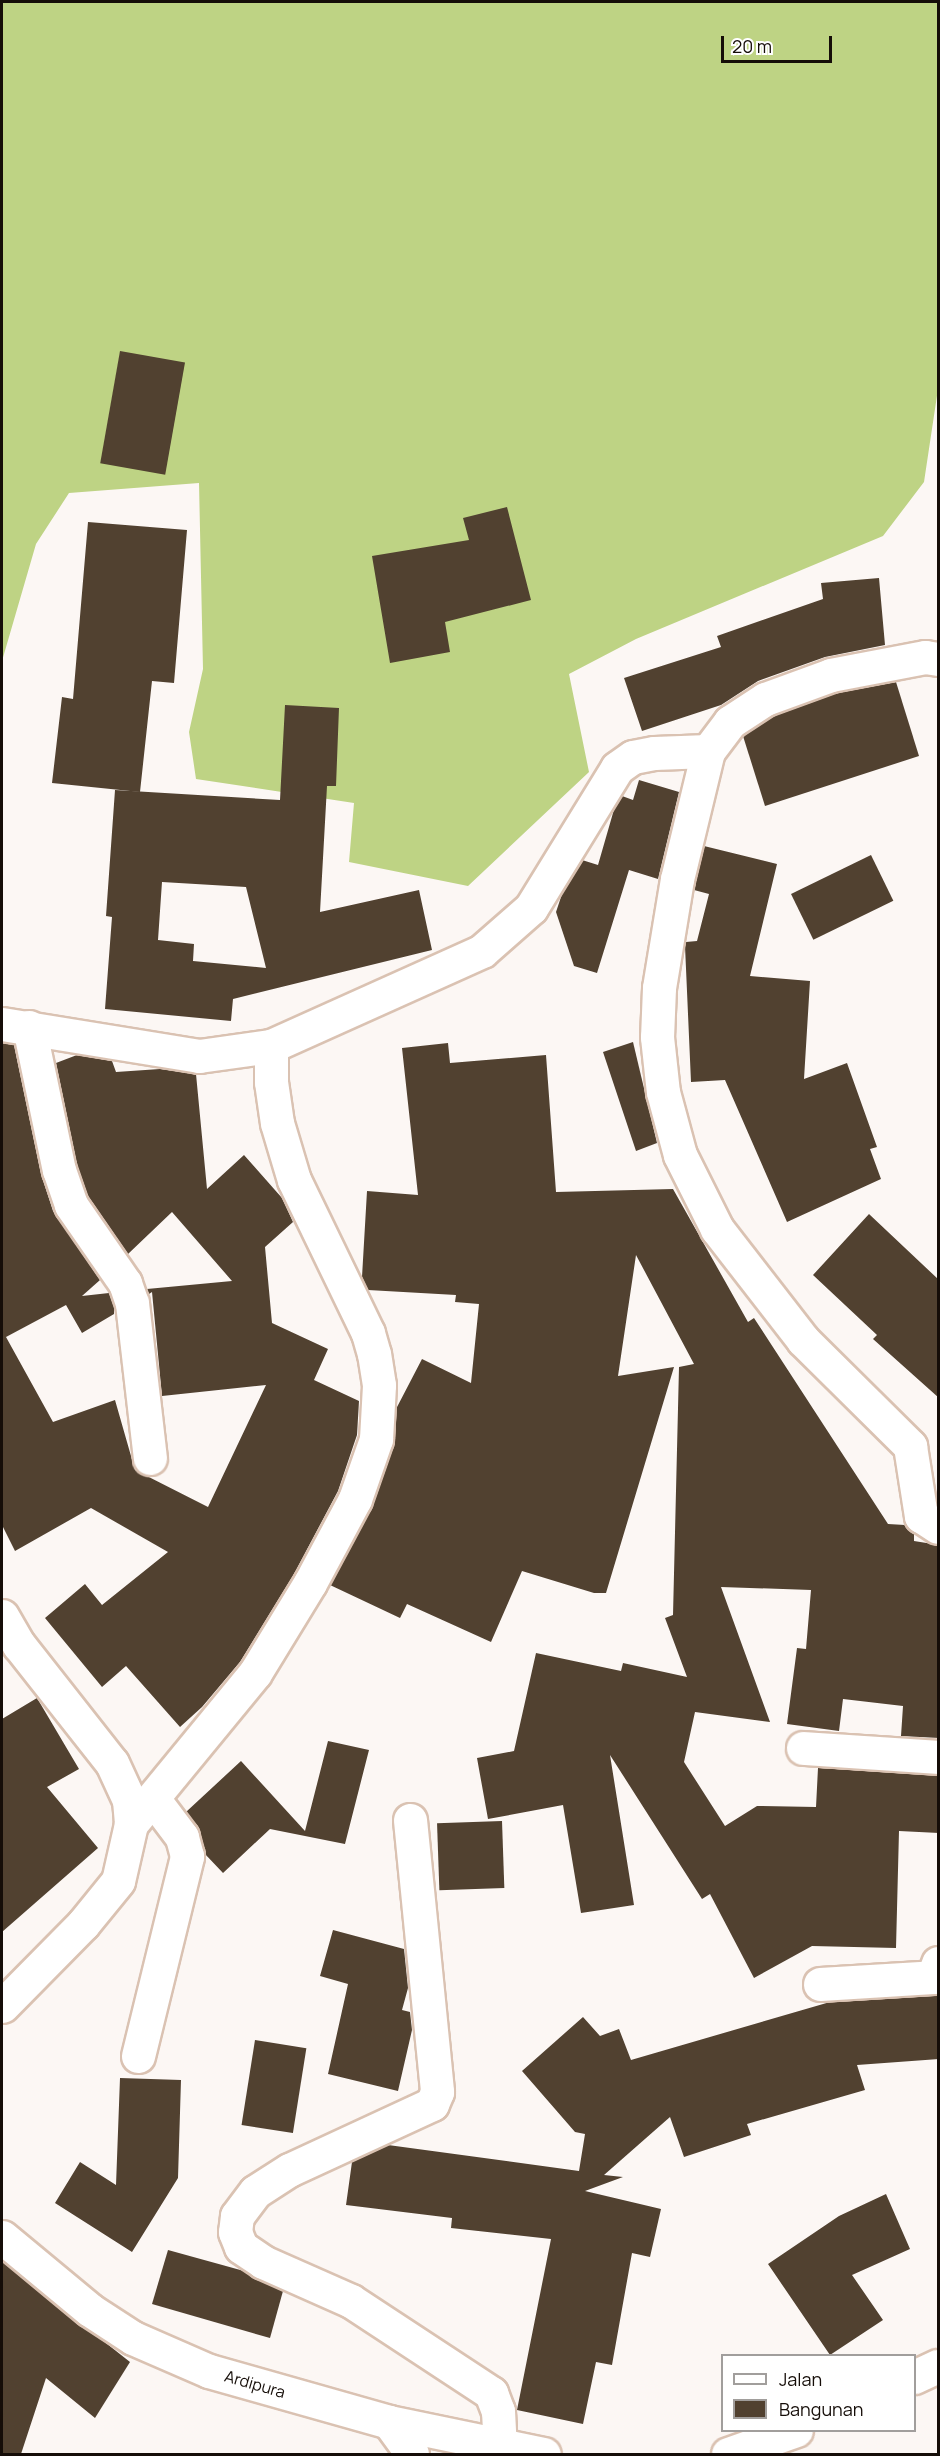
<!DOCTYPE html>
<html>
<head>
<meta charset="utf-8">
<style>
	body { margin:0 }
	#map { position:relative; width:940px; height:2456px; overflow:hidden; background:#fcf7f4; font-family:Manrope,sans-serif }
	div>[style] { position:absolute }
	.forest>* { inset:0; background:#bed384 }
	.building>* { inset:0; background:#514130; transform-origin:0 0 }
	.roads { filter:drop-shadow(2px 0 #dac2b2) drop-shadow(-2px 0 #dac2b2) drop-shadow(0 2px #dac2b2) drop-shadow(0 -2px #dac2b2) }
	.street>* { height:33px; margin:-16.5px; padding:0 16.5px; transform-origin:16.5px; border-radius:16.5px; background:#fff }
	.secondary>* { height:33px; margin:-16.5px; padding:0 16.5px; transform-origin:16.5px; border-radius:16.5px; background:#fff }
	span { translate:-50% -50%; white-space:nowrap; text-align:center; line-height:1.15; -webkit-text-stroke:6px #fff; paint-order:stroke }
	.street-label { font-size:16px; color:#150d08 }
	.frame { position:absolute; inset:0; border:3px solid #150d08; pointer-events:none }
	.legend { position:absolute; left:721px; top:2354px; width:195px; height:78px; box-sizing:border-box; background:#fff; border:2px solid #a19e9c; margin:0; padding:8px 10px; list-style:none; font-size:18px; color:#150d08 }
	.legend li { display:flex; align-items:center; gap:12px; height:30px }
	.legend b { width:30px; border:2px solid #a19e9c }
	.scale { position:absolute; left:721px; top:36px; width:111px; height:27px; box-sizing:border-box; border:3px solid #150d08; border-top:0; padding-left:8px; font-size:18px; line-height:21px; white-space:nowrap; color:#150d08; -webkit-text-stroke:4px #fff; paint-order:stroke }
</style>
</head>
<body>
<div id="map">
	<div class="forest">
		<i style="clip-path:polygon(2px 2px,938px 2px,938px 389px,924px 482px,883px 536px,636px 639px,569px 674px,589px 772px,468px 886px,349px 862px,354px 803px,196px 779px,189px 732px,203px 669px,199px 483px,69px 493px,36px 544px,2px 661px)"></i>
	</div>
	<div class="building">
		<i style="left:120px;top:351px;width:66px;height:114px;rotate:10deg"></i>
		<i style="clip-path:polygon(507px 507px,531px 600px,445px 622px,450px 652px,390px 663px,372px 556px,469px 540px,463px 518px)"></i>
		<i style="clip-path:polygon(88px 522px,187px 530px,174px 683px,152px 681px,140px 792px,52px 783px,62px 697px,73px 699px)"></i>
		<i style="clip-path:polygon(879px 578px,885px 645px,825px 657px,758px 681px,721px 705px,642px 731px,624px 678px,721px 647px,717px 636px,823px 599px,821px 583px)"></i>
		<i style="clip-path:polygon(896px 682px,919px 756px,765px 806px,743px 736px,773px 716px,836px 693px)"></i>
		<i style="clip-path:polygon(evenodd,285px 705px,339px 708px,336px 786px,327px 786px,320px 912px,419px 890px,432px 950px,233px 999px,231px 1021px,105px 1009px,112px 917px,106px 916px,115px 790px,280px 800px,285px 705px,162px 882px,246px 887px,266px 968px,193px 961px,194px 944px,158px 940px,162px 882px)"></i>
		<i style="clip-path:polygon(639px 780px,679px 792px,658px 879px,629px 870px,597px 973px,574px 966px,556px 912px,562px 894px,582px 860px,598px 865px,615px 806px,622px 796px,633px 800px)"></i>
		<i style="clip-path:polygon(704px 846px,777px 864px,750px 976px,810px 981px,804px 1079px,847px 1063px,877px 1147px,870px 1149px,881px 1179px,787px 1222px,725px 1080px,691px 1082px,685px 946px,686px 942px,697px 941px,709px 894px,694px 890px)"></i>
		<i style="left:871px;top:855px;width:51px;height:89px;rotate:64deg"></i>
		<i style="clip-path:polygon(633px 1042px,657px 1143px,636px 1151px,603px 1052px)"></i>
		<i style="clip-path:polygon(2px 1043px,14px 1045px,41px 1174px,53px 1211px,100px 1280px,82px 1296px,109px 1293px,114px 1307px,114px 1314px,82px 1333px,66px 1305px,6px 1337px,53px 1422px,115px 1400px,135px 1470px,208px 1507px,266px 1385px,162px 1396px,152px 1292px,149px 1294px,147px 1289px,232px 1281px,172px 1212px,128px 1254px,88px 1196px,77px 1165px,56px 1063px,77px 1055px,112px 1061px,116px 1072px,160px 1069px,196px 1074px,207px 1189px,244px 1155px,282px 1198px,293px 1222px,265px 1247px,272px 1323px,328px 1349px,314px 1380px,359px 1401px,357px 1435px,338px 1491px,294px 1574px,240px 1662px,202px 1707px,180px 1727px,126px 1666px,102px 1687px,45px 1618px,85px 1584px,102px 1605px,168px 1552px,91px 1508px,15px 1551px,2px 1525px)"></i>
		<i style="clip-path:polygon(448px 1043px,450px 1063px,546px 1055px,556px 1192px,673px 1189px,748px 1322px,754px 1318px,888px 1524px,905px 1525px,914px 1534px,914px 1541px,939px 1545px,939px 1738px,901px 1736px,903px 1706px,843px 1699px,839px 1731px,787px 1724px,797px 1648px,806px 1649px,811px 1590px,721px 1587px,770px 1722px,695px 1712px,684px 1762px,725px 1826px,757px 1806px,816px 1807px,818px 1768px,939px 1775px,939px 1833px,899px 1831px,896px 1948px,812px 1946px,754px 1978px,710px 1894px,702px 1899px,610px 1755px,634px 1905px,581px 1913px,563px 1805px,488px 1819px,477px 1758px,514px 1751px,536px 1653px,621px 1671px,623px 1663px,687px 1677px,665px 1618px,673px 1615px,679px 1367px,694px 1364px,636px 1255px,618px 1376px,674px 1367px,606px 1593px,594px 1593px,522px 1571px,491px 1642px,407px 1604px,400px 1618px,330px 1585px,373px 1505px,394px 1445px,396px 1409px,422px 1359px,471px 1383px,479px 1304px,455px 1302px,456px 1295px,368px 1290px,362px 1277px,367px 1191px,418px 1195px,402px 1048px)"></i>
		<i style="clip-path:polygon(869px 1214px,939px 1280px,939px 1398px,873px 1339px,877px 1335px,813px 1275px)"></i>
		<i style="clip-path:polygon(37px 1698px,79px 1769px,47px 1787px,98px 1848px,2px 1932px,2px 1719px)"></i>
		<i style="clip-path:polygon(328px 1741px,369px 1750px,345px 1844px,270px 1829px,223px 1873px,205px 1854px,200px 1832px,186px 1812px,241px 1761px,305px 1831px)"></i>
		<i style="left:502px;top:1821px;width:67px;height:65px;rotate:88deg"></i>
		<i style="clip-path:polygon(333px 1930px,404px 1949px,408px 1988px,402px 2010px,410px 2012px,412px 2030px,398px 2091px,328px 2074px,348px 1984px,320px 1976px)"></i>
		<i style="clip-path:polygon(939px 1994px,939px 2059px,857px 2065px,865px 2090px,747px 2124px,751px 2135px,684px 2157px,670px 2117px,604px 2175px,623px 2177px,585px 2191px,661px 2209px,650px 2257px,632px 2253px,612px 2365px,596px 2362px,583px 2424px,517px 2410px,551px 2239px,451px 2228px,452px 2218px,346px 2205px,352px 2162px,388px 2145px,579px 2171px,585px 2134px,575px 2132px,522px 2071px,583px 2017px,600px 2036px,619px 2029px,631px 2060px,830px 2002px)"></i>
		<i style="left:255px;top:2040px;width:52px;height:86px;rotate:9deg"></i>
		<i style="clip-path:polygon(120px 2078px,181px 2080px,178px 2178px,132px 2252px,55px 2203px,80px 2162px,116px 2185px)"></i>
		<i style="clip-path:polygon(886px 2194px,910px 2249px,852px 2275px,883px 2320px,830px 2355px,768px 2264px,839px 2216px)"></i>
		<i style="clip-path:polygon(168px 2250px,244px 2271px,283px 2291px,270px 2338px,152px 2304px)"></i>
		<i style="clip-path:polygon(2px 2261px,130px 2362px,95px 2418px,46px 2378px,21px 2454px,2px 2454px)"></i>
	</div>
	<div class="roads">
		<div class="street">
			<i style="left:938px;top:659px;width:13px;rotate:-171deg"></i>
			<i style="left:925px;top:657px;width:96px;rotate:169.2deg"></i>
			<i style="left:831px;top:675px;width:70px;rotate:160deg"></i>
			<i style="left:765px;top:699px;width:42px;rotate:146.7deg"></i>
			<i style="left:730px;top:722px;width:36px;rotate:127deg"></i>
			<i style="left:708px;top:751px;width:132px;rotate:103.6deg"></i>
			<i style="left:677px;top:879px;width:110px;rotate:99.4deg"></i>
			<i style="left:659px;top:988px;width:49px;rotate:92.3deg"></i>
			<i style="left:657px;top:1037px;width:55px;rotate:83.8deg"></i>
			<i style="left:663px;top:1092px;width:65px;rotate:74.9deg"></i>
			<i style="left:680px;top:1155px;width:83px;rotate:63.4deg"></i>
			<i style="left:717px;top:1229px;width:140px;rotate:52.2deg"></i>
			<i style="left:803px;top:1340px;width:151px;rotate:44.7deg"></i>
			<i style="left:910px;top:1446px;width:71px;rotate:81.1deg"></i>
			<i style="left:921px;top:1516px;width:20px;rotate:33deg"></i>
			<i style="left:2px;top:1024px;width:200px;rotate:9.2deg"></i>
			<i style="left:199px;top:1056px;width:73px;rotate:-7.9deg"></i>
			<i style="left:271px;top:1046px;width:231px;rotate:-24.2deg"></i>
			<i style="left:482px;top:951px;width:65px;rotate:-41.3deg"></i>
			<i style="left:531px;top:908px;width:164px;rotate:-58.4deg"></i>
			<i style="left:617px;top:768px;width:19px;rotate:-35deg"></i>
			<i style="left:633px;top:757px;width:21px;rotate:-11deg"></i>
			<i style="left:654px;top:753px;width:54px;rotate:-2.1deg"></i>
			<i style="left:29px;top:1027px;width:146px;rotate:78.2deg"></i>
			<i style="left:59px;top:1170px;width:37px;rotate:71deg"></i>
			<i style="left:71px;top:1205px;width:95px;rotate:55.3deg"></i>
			<i style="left:125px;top:1283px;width:21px;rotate:71deg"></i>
			<i style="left:132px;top:1303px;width:156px;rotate:83.4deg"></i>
			<i style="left:2px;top:1616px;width:34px;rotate:60deg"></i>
			<i style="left:19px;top:1645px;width:150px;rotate:51.8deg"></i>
			<i style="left:112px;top:1763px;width:41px;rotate:65.3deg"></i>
			<i style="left:129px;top:1800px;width:24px;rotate:85deg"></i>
			<i style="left:131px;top:1824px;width:58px;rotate:102.8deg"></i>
			<i style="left:118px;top:1881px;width:55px;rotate:129.1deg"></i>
			<i style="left:83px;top:1924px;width:115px;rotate:134.6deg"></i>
			<i style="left:803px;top:1748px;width:135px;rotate:3.8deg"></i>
			<i style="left:410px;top:1820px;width:273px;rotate:84.3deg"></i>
			<i style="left:437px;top:2092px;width:13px;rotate:113deg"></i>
			<i style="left:432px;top:2104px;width:157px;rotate:155.2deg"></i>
			<i style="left:289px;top:2170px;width:40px;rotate:147.1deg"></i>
			<i style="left:255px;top:2192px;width:30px;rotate:127deg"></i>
			<i style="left:237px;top:2216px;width:16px;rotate:97deg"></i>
			<i style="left:235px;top:2232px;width:16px;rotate:68deg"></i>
			<i style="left:241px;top:2247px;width:27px;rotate:34deg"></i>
			<i style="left:263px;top:2262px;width:96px;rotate:23.9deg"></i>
			<i style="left:351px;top:2301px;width:168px;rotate:33.3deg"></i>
			<i style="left:491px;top:2393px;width:19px;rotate:69deg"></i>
			<i style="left:498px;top:2411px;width:35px;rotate:87deg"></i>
			<i style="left:131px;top:1824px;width:195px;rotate:-50.6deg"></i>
			<i style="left:255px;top:1673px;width:105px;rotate:-58.6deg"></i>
			<i style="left:310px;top:1583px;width:95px;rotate:-61.8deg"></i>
			<i style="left:355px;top:1499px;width:64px;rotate:-70.7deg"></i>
			<i style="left:376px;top:1439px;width:54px;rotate:-86.8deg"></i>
			<i style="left:379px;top:1385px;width:31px;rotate:-99deg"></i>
			<i style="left:374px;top:1354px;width:22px;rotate:-106deg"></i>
			<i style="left:368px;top:1333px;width:170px;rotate:-115.8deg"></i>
			<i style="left:294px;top:1180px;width:59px;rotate:-106.6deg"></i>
			<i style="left:277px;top:1123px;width:41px;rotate:-98.3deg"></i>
			<i style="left:271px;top:1082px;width:36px;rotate:-90deg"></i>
			<i style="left:820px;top:1984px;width:113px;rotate:-3.5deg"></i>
			<i style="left:933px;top:1977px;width:15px;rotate:-70deg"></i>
			<i style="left:138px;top:2056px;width:206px;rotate:-76.2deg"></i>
			<i style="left:187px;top:1856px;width:20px;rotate:-105deg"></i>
			<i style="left:182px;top:1837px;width:46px;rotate:-127.1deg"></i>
			<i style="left:389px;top:2422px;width:39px;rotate:54deg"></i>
		</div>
		<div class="secondary">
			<i style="left:2px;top:2237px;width:114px;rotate:39.7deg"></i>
			<i style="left:90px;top:2310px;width:51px;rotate:33.1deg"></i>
			<i style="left:133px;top:2338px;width:83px;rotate:23.5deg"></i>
			<i style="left:209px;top:2371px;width:187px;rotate:15.8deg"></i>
			<i style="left:389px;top:2422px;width:158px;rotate:11.7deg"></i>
			<i style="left:914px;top:2377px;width:26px;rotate:-25deg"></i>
			<i style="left:728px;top:2454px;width:72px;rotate:-19.4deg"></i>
		</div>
	</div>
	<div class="street-label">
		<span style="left:255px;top:2384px;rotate:16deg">Ardipura</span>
	</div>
	<div class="frame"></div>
	<ul class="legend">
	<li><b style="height:8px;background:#fff"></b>Jalan</li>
	<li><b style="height:16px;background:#514130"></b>Bangunan</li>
	</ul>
	<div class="scale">20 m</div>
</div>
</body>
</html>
